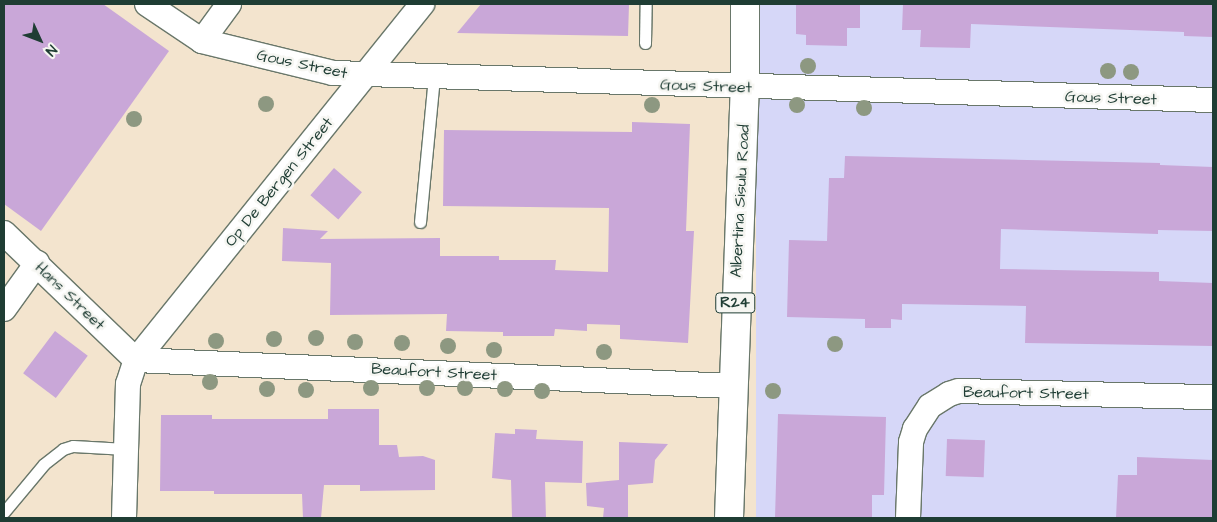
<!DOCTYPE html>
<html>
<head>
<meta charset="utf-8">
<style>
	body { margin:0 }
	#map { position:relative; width:1217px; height:522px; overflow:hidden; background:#f3e4ce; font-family:"Architects Daughter",sans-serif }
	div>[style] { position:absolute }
	.built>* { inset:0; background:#d6d7f8; transform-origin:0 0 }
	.building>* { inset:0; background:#c9a7d8; transform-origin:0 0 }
	.roads { filter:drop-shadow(1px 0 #69776a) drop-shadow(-1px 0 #69776a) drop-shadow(0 1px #69776a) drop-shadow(0 -1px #69776a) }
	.service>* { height:11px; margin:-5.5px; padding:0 5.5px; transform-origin:5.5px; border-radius:5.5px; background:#fff }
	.minor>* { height:24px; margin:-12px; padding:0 12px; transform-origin:12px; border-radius:12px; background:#fff }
	.primary>* { height:28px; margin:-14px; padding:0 14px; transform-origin:14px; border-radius:14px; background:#fff }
	.trees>* { width:16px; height:16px; margin:-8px; border-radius:50%; background:#8d9881 }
	span { translate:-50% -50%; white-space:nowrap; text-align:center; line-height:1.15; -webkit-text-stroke:5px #f6f6f2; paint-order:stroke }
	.shield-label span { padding:1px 4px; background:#f6f6f2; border:1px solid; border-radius:4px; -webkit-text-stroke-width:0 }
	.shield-label { font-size:15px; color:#1f3d34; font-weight:700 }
	.street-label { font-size:16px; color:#1f3d34 }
	.frame { position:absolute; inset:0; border:5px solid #1f3d34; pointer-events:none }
	.north { position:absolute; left:15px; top:15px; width:50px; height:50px; -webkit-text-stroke:4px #f6f6f2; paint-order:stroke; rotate:133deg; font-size:14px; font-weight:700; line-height:20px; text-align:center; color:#1f3d34 }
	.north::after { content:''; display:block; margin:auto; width:18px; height:22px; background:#1f3d34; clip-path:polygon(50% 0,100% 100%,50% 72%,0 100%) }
</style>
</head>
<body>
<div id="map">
	<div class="built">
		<i style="left:756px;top:4px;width:457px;height:514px"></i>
	</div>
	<div class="building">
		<i style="clip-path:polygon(4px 4px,103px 4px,169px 51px,41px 231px,4px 204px)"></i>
		<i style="clip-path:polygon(481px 4px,629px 4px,628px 36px,457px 33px)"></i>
		<i style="clip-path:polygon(796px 4px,860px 4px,860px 28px,847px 28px,847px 46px,806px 45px,806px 35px,796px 34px)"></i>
		<i style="clip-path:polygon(903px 4px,1213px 4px,1213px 37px,1184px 36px,1184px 32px,971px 24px,970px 48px,920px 47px,921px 30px,902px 30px)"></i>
		<i style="clip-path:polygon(632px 122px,690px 124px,686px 231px,694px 231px,688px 343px,620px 339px,620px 325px,587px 324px,587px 331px,555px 329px,554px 336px,503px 336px,503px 332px,446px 331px,447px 314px,330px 315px,331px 263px,282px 261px,283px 228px,328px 231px,320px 239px,440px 238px,440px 256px,499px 256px,499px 260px,556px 260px,555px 270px,608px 272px,609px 208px,443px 206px,444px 130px,632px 132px)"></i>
		<i style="clip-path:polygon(845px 156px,1160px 163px,1160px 165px,1213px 167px,1213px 231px,1158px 230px,1158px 234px,1001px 229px,1000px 269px,1159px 272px,1159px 281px,1213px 283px,1213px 346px,1025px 343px,1026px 306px,902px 304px,902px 320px,891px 319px,891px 328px,865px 328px,865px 319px,787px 317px,789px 240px,827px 241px,829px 178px,844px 178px)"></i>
		<i style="left:334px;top:168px;width:37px;height:36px;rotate:41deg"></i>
		<i style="left:55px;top:331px;width:41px;height:53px;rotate:37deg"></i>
		<i style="clip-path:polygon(328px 409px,379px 409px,379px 445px,397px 445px,399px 457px,423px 456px,435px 460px,435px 490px,360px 491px,360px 485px,324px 485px,321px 518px,303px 518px,302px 494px,214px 494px,214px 491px,160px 491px,161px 415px,212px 415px,212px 419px,328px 419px)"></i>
		<i style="clip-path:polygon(778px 414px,886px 417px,884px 495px,872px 495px,872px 518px,775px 518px)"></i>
		<i style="clip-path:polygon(515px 429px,537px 430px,536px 439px,583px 441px,582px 483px,545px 482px,546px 518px,512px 518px,511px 480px,492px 478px,495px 433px,515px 434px)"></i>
		<i style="left:947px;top:439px;width:38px;height:37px;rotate:2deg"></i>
		<i style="clip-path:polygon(619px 442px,668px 444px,655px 460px,653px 483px,628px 485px,628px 518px,603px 518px,604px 508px,587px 506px,586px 483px,619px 480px)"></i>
		<i style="clip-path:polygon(1137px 457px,1213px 460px,1213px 518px,1116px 518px,1118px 475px,1137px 475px)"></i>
	</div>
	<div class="roads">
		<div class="service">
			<i style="left:645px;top:43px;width:39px;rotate:-89deg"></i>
			<i style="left:420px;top:222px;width:146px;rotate:-84.5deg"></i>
			<i style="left:4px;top:512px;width:62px;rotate:-50.2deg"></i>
			<i style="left:44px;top:464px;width:24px;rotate:-38deg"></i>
			<i style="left:63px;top:449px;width:10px;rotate:-17deg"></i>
			<i style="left:73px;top:446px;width:53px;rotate:3.2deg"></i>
		</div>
		<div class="minor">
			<i style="left:147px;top:4px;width:66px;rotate:33.9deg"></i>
			<i style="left:202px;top:41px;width:135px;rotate:13.7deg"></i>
			<i style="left:333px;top:73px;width:880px;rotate:1.76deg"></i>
			<i style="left:202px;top:41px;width:46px;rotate:-53.9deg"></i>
			<i style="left:4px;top:233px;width:183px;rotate:43.9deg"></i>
			<i style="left:4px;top:309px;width:57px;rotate:-54.3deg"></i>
			<i style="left:136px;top:360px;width:597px;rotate:2.5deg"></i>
			<i style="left:124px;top:518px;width:134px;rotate:-88.3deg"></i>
			<i style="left:128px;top:384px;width:25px;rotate:-72deg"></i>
			<i style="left:136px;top:360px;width:457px;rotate:-51.2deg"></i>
			<i style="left:908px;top:518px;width:76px;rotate:-87.7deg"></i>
			<i style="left:911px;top:442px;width:14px;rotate:-73deg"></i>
			<i style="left:915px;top:429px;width:27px;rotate:-57deg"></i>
			<i style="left:930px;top:406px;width:22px;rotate:-32deg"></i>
			<i style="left:949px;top:394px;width:10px;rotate:-17deg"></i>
			<i style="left:959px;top:391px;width:254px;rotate:1.4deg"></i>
		</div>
		<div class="primary">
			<i style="left:729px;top:518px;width:430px;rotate:-87.9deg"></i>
			<i style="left:745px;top:88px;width:84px;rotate:-90deg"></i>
		</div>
	</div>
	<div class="trees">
		<i style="left:808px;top:66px"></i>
		<i style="left:1108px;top:71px"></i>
		<i style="left:1131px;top:72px"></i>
		<i style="left:266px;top:104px"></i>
		<i style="left:652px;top:105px"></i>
		<i style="left:797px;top:105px"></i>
		<i style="left:864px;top:108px"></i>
		<i style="left:134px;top:119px"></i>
		<i style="left:316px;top:338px"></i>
		<i style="left:274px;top:339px"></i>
		<i style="left:216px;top:341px"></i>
		<i style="left:355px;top:342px"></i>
		<i style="left:402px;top:343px"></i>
		<i style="left:835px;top:344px"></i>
		<i style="left:448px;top:346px"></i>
		<i style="left:494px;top:350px"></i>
		<i style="left:604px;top:352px"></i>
		<i style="left:210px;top:382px"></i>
		<i style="left:371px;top:388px"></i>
		<i style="left:427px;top:388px"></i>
		<i style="left:465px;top:388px"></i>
		<i style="left:267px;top:389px"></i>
		<i style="left:505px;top:389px"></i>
		<i style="left:306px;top:390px"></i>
		<i style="left:542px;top:391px"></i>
		<i style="left:773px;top:391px"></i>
	</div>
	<div class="shield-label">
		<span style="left:735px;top:303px">R24</span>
	</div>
	<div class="street-label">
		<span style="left:302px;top:64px;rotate:12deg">Gous Street</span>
		<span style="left:706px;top:86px;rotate:2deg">Gous Street</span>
		<span style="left:1111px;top:98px;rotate:2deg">Gous Street</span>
		<span style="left:279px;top:182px;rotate:-51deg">Op De Bergen Street</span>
		<span style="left:740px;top:201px;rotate:-87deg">Albertina Sisulu Road</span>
		<span style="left:70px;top:296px;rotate:44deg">Hans Street</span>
		<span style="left:434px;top:372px;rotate:3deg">Beaufort Street</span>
		<span style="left:1026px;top:393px;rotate:1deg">Beaufort Street</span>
	</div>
	<div class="frame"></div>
	<div class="north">N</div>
</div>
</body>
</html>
